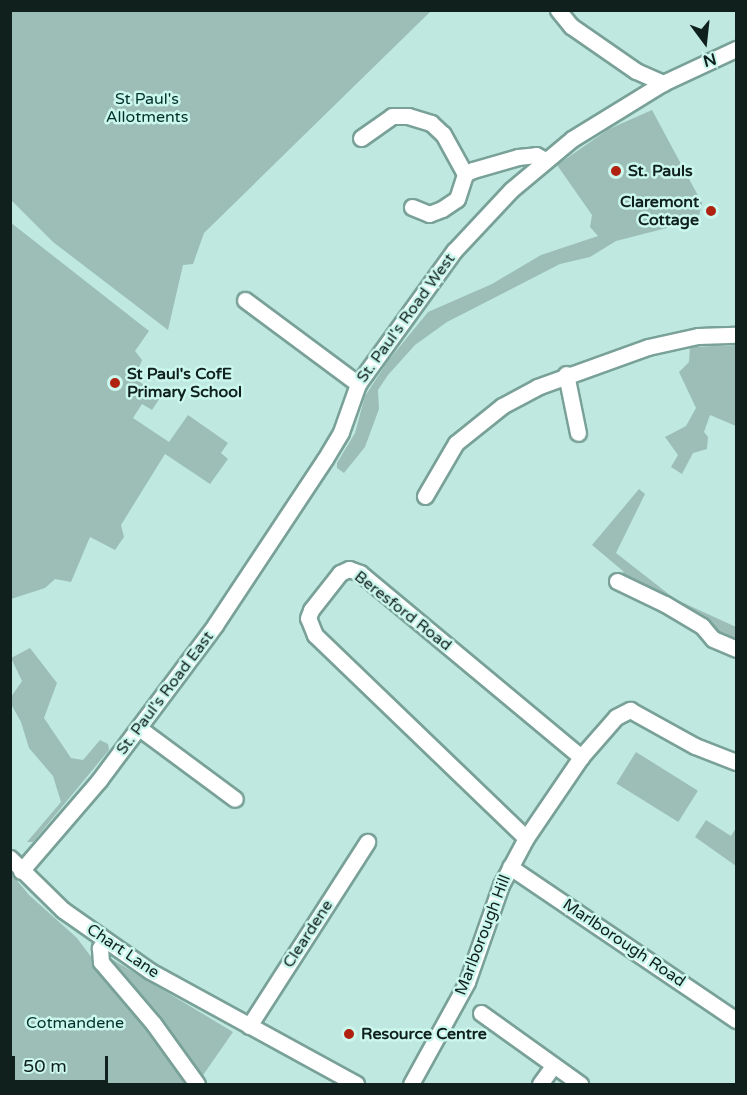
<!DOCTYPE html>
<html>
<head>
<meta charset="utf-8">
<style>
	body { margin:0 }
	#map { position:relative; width:747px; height:1095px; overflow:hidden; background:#bfe9e0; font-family:"Varela Round",sans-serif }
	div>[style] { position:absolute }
	.green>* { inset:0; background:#9cbeb7; transform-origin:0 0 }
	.roads { filter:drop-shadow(2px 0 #79a198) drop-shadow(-2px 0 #79a198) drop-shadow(0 2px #79a198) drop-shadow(0 -2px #79a198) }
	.street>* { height:15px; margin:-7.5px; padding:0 7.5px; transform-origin:7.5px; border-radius:7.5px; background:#fff }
	.dots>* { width:16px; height:16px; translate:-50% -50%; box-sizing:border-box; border:3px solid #ccf7ed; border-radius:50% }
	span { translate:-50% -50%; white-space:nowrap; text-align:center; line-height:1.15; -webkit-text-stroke:5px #ccf7ed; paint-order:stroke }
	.park-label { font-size:16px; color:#00322b }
	.poi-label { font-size:16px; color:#10201d; font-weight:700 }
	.left { translate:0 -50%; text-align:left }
	.right { translate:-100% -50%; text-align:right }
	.street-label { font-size:16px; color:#10201d }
	.frame { position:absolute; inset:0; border:12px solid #10201d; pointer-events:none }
	.north { position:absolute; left:675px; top:12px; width:60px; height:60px; -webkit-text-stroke:4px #ccf7ed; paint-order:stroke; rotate:165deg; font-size:16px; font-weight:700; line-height:24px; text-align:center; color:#10201d }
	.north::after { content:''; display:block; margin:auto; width:21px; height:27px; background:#10201d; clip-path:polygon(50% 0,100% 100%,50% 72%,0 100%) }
	.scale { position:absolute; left:12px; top:1056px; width:96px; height:27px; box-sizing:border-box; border:3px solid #10201d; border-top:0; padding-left:8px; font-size:18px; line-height:21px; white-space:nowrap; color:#10201d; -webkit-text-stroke:4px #ccf7ed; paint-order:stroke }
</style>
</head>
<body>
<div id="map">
	<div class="green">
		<i style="clip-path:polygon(10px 11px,11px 10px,431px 11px,204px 233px,193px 264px,183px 265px,168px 330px,53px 242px,11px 200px)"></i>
		<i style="clip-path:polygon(652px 110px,702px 203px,698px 220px,616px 241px,590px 257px,560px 264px,447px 322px,415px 345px,388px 375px,378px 390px,379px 409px,365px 447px,344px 473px,337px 468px,337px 463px,355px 433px,365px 396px,388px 361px,428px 312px,492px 284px,541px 255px,598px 236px,590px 227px,592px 215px,557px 165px,609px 129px)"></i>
		<i style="clip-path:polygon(10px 222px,149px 331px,135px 351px,142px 360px,135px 378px,160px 398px,152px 410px,142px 404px,133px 418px,169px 442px,188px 415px,228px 443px,221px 453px,228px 459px,210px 484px,165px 454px,121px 525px,124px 537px,115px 550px,90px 537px,71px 582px,55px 579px,45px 588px,11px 599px)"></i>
		<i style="clip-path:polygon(736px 345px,736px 426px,710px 415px,704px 432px,708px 437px,707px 449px,693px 453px,682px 474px,671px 467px,678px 455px,665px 437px,686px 426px,696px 408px,679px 372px,689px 362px,690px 347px)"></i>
		<i style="clip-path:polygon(639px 489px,645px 494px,616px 553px,675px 599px,736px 627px,736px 643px,726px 641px,625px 579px,623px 571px,592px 545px)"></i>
		<i style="clip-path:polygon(30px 648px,57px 683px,44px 718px,71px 758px,83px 760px,100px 740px,108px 744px,109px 750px,33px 842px,27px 842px,61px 802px,53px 776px,29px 748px,21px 722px,11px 704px,11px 697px,22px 681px,11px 658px)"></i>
		<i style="left:636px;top:752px;width:73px;height:37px;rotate:32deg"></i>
		<i style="clip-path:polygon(706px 820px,731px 836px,736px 828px,736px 866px,695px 837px)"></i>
		<i style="clip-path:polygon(10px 872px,29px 895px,77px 938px,98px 966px,110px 958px,233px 1032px,201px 1078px,204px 1084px,11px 1084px)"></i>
	</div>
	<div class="roads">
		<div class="street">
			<i style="left:558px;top:10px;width:21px;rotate:51deg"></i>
			<i style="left:571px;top:26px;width:79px;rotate:34.7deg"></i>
			<i style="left:636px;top:71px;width:30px;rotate:24deg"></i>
			<i style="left:361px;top:138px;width:38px;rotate:-35deg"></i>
			<i style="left:392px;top:116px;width:16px"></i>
			<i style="left:408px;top:116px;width:24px;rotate:17deg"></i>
			<i style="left:431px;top:123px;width:16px;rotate:43deg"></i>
			<i style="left:443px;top:134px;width:46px;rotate:61.2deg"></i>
			<i style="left:412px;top:207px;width:18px;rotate:22deg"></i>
			<i style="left:429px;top:214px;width:14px;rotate:-21deg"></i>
			<i style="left:442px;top:209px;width:18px;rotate:-34deg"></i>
			<i style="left:457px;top:199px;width:26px;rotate:-72deg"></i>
			<i style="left:465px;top:174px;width:9px;rotate:-27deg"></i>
			<i style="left:473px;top:170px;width:47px;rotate:-16.1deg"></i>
			<i style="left:518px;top:157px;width:18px;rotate:-6deg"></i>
			<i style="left:536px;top:155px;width:10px;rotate:29deg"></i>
			<i style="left:245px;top:300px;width:141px;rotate:36.6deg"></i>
			<i style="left:566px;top:374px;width:60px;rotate:78.5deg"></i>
			<i style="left:425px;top:496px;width:61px;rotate:-59.7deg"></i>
			<i style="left:456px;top:443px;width:59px;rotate:-38.8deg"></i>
			<i style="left:502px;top:406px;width:40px;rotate:-28deg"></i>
			<i style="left:537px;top:387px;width:118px;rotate:-19.8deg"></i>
			<i style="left:648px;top:347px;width:51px;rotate:-12.4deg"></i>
			<i style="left:698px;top:336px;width:38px;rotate:-2deg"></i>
			<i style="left:617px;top:581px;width:53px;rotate:25.6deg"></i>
			<i style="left:665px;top:604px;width:43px;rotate:30.7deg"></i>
			<i style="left:702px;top:626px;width:17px;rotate:50deg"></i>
			<i style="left:713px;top:639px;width:25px;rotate:23deg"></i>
			<i style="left:139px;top:728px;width:119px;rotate:36.5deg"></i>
			<i style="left:526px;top:838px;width:293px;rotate:-136.1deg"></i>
			<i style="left:315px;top:635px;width:18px;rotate:-112deg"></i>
			<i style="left:308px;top:618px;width:9px;rotate:-69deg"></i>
			<i style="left:311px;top:610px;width:47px;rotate:-51.9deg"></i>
			<i style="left:340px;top:573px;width:10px;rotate:-24deg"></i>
			<i style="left:349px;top:569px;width:12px;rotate:20deg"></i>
			<i style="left:360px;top:573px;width:288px;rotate:39.8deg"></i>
			<i style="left:10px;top:858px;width:74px;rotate:44.5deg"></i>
			<i style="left:63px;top:910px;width:106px;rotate:35deg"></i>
			<i style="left:150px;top:971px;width:235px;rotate:28.7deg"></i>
			<i style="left:510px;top:867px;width:273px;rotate:34.1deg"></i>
			<i style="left:21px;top:871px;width:121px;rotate:-49.3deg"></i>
			<i style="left:100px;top:779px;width:192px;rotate:-53.2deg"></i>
			<i style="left:215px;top:625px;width:199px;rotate:-56.5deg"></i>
			<i style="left:325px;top:459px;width:31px;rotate:-59deg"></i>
			<i style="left:341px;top:432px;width:51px;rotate:-70.5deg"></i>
			<i style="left:358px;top:384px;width:164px;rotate:-54.2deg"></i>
			<i style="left:454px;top:251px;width:83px;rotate:-46.9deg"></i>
			<i style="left:511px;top:190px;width:80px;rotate:-39.9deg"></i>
			<i style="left:572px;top:139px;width:107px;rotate:-31.6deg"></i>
			<i style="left:663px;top:83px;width:81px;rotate:-25deg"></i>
			<i style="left:105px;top:941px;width:9px;rotate:126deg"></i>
			<i style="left:100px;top:948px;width:14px;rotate:86deg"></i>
			<i style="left:101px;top:962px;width:80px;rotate:49.6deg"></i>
			<i style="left:153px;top:1023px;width:75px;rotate:54.2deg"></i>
			<i style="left:481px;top:1013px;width:122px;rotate:35.6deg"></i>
			<i style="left:249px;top:1026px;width:219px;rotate:-57.3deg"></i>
			<i style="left:411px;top:1084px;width:116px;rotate:-61.2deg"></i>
			<i style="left:467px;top:982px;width:103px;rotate:-70.7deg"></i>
			<i style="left:501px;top:885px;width:53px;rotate:-62deg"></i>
			<i style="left:526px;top:838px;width:98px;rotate:-55.8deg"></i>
			<i style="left:581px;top:757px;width:53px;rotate:-48.8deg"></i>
			<i style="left:616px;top:717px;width:16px;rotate:-27deg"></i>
			<i style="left:630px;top:710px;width:74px;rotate:29deg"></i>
			<i style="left:695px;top:746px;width:44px;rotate:21.3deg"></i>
			<i style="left:540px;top:1084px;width:22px;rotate:-54deg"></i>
		</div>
	</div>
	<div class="dots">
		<i style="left:616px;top:171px;background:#b0220f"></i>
		<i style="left:711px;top:211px;background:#b0220f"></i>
		<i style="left:115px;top:383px;background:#b0220f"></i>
		<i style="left:349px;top:1034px;background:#b0220f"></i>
	</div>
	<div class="park-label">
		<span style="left:147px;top:108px">St Paul's<br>Allotments</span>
		<span style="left:75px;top:1023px">Cotmandene</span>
	</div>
	<div class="poi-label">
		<span class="left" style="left:628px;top:171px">St. Pauls</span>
		<span class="right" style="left:699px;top:211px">Claremont<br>Cottage</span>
		<span class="left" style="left:127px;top:383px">St Paul's CofE<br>Primary School</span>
		<span class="left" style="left:361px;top:1034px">Resource Centre</span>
	</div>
	<div class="street-label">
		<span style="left:406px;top:318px;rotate:-54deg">St. Paul's Road West</span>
		<span style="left:403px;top:611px;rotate:38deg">Beresford Road</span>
		<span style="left:165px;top:693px;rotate:-53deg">St. Paul's Road East</span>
		<span style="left:308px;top:934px;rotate:-57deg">Cleardene</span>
		<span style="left:483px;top:935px;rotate:-69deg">Marlborough Hill</span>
		<span style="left:624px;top:943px;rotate:34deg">Marlborough Road</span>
		<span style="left:123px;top:951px;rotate:34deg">Chart Lane</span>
	</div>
	<div class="frame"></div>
	<div class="north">N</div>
	<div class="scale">50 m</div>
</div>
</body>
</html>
